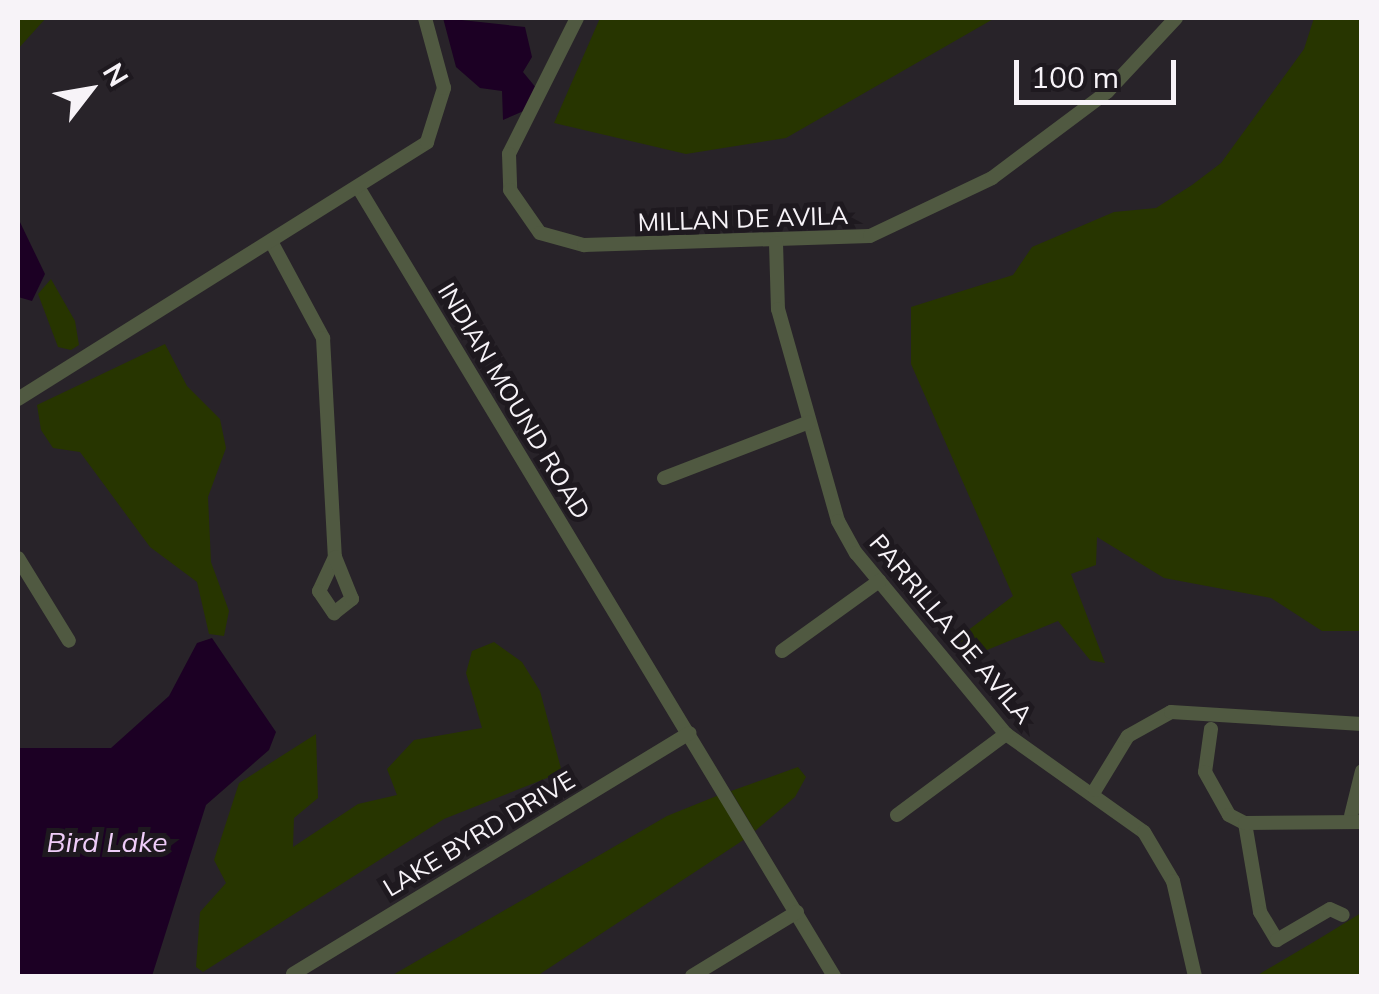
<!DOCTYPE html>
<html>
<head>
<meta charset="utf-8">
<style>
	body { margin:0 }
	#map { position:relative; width:1379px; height:994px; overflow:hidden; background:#282329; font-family:Mulish,sans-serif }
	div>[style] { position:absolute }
	.green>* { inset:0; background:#273500 }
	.water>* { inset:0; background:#1c0024 }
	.minor>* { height:14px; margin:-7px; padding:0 7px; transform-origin:7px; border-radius:7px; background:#505941 }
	span { translate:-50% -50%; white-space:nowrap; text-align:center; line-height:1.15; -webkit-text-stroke:10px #1e191f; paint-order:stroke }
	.street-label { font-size:25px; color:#f7f3f8 }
	.water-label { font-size:28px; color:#efcdf9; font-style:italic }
	.frame { position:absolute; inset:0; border:20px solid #f7f3f8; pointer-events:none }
	.north { position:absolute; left:40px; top:40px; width:100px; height:100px; -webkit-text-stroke:8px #1e191f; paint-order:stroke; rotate:59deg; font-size:28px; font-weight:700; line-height:40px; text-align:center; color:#f7f3f8 }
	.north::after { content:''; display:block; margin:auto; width:35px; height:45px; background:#f7f3f8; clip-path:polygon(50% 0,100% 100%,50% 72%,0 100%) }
	.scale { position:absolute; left:1014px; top:60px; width:162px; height:45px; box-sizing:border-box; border:5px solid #f7f3f8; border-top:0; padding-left:12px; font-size:30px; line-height:35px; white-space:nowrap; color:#f7f3f8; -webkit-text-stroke:8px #1e191f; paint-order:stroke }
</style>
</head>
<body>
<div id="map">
	<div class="green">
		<i style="clip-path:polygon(18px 18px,46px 18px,18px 49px)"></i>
		<i style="clip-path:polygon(600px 18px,995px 18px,786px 138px,686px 154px,554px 123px)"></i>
		<i style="clip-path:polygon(1314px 18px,1361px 18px,1361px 631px,1322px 631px,1271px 598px,1164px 578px,1097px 537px,1096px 565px,1071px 574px,1105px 663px,1090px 660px,1058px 621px,970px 657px,958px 638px,1013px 596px,911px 364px,911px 307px,1013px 275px,1032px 247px,1114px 212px,1156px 208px,1192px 185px,1221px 163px,1304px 49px)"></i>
		<i style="clip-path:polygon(51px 279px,75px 321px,79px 345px,71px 350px,58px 347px,38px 294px)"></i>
		<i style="clip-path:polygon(165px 344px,187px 386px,220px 419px,226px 448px,208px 497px,211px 562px,229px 611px,224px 636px,209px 634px,197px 582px,150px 547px,80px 452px,53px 448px,41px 430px,37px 405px)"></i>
		<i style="clip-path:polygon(494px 642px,522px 662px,540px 691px,562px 772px,444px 819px,203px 972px,196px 967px,200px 912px,226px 883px,214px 860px,239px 783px,316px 734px,318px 798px,294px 818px,293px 847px,358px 804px,397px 795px,387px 769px,414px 740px,482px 728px,466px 673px,472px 651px)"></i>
		<i style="clip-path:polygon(798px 767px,806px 777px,795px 797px,755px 831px,731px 791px)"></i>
		<i style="clip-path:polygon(719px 795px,745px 839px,537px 976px,391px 976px,667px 816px)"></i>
		<i style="clip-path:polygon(1361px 913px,1361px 976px,1256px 976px,1317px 940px)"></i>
	</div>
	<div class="water">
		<i style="clip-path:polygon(443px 18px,525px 27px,532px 57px,523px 72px,537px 89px,526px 110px,503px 120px,502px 91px,480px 88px,456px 67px)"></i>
		<i style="clip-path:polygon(18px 218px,45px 274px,32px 301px,18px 297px)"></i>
		<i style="clip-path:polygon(212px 638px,276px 732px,269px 750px,206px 805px,152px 976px,18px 976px,18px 748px,111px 748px,169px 696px,197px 643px)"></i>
	</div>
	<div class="minor">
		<i style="left:577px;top:18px;width:152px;rotate:116.6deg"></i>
		<i style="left:509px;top:154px;width:36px;rotate:88deg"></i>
		<i style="left:510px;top:190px;width:52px;rotate:55.1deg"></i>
		<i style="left:540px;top:233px;width:46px;rotate:15.3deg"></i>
		<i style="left:584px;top:245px;width:286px;rotate:-1.8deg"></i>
		<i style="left:870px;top:236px;width:135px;rotate:-25.4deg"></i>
		<i style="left:992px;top:178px;width:144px;rotate:-36.8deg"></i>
		<i style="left:1107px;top:92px;width:101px;rotate:-47deg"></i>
		<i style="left:361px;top:192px;width:916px;rotate:58.9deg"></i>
		<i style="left:776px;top:243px;width:66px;rotate:88.3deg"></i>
		<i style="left:778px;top:309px;width:220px;rotate:74.2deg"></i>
		<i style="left:838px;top:521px;width:37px;rotate:61deg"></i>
		<i style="left:856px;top:553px;width:235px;rotate:50.4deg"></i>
		<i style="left:1006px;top:734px;width:169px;rotate:35.4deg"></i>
		<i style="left:1144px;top:832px;width:57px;rotate:59.4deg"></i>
		<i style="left:1173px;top:881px;width:98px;rotate:77deg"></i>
		<i style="left:273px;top:245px;width:106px;rotate:61.7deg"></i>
		<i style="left:323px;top:338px;width:219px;rotate:86.9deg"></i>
		<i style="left:335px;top:557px;width:38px;rotate:115deg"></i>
		<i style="left:319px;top:591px;width:27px;rotate:56deg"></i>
		<i style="left:334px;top:613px;width:23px;rotate:-38deg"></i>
		<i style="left:352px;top:599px;width:45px;rotate:-112deg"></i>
		<i style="left:18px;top:399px;width:483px;rotate:-32.1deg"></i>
		<i style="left:427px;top:142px;width:57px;rotate:-72.5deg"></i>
		<i style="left:444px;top:88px;width:73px;rotate:-105.2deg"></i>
		<i style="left:664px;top:478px;width:155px;rotate:-21.1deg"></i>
		<i style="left:18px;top:558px;width:97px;rotate:58.4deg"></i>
		<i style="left:782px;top:651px;width:120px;rotate:-35.8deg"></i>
		<i style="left:1211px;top:729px;width:43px;rotate:97.9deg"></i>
		<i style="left:1205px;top:772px;width:49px;rotate:60.8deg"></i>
		<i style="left:1229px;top:815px;width:18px;rotate:27deg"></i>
		<i style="left:1245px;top:823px;width:90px;rotate:80.4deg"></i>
		<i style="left:1260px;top:912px;width:33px;rotate:59deg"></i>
		<i style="left:1277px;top:940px;width:61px;rotate:-30.3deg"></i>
		<i style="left:1330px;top:909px;width:14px;rotate:25deg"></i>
		<i style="left:1095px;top:790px;width:63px;rotate:-58.6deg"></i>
		<i style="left:1128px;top:736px;width:49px;rotate:-29.2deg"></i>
		<i style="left:1171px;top:712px;width:191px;rotate:3.6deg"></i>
		<i style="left:897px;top:815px;width:136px;rotate:-36.6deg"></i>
		<i style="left:1351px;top:816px;width:46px;rotate:-76.3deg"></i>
		<i style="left:1245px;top:823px;width:117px;rotate:-0.5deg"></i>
		<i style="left:293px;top:974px;width:464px;rotate:-31.3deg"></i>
		<i style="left:692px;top:976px;width:123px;rotate:-31.4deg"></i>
	</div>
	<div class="street-label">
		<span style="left:743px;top:219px;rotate:-2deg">MILLAN DE AVILA</span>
		<span style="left:514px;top:401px;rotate:59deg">INDIAN MOUND ROAD</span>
		<span style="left:951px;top:629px;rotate:50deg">PARRILLA DE AVILA</span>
		<span style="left:479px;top:834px;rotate:-31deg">LAKE BYRD DRIVE</span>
	</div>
	<div class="water-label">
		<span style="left:107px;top:842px">Bird Lake</span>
	</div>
	<div class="frame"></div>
	<div class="north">N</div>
	<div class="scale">100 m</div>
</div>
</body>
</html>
